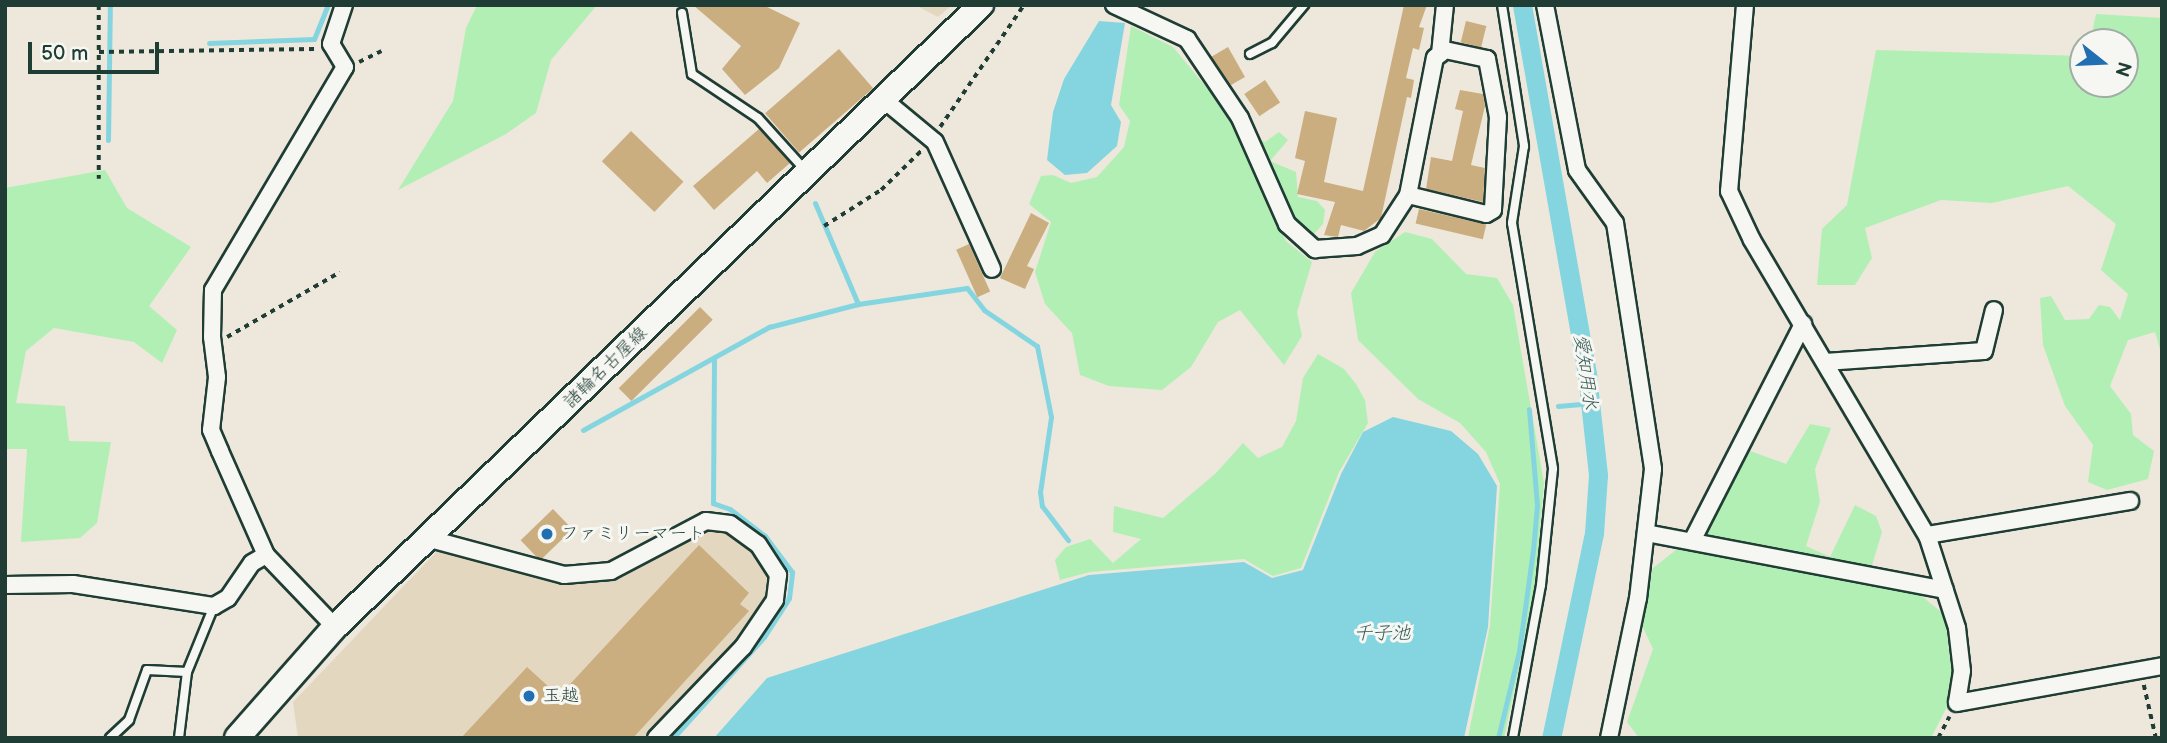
<!DOCTYPE html>
<html>
<head>
<meta charset="utf-8">
<style>
	body { margin:0 }
	#map { position:relative; width:2167px; height:743px; overflow:hidden; background:#ede8db; font-family:"Balsamiq Sans","Klee One",sans-serif }
	div>[style] { position:absolute }
	.built>* { inset:0; background:#e3d7c0 }
	.green>* { inset:0; background:#b2efb5 }
	.water>* { inset:0; background:#85d5e0 }
	.stream>* { height:5px; margin:-2.5px; padding:0 2.5px; transform-origin:2.5px; border-radius:2.5px; background:#85d5e0 }
	.canal>* { height:19px; margin:-9.5px; padding:0 9.5px; transform-origin:9.5px; border-radius:9.5px; background:#85d5e0 }
	.building>* { inset:0; background:#cbae80; transform-origin:0 0 }
	.path>* { height:3.5px; margin-top:-1.75px; transform-origin:0; background:repeating-linear-gradient(90deg,#1f3d34 0 5px,transparent 0 10px) }
	.roads { filter:drop-shadow(2px 0 #1f3d34) drop-shadow(-2px 0 #1f3d34) drop-shadow(0 2px #1f3d34) drop-shadow(0 -2px #1f3d34) }
	.lane>* { height:8px; margin:-4px; padding:0 4px; transform-origin:4px; border-radius:4px; background:#f6f6f2 }
	.street>* { height:16px; margin:-8px; padding:0 8px; transform-origin:8px; border-radius:8px; background:#f6f6f2 }
	.primary>* { height:24px; margin:-12px; padding:0 12px; transform-origin:12px; border-radius:12px; background:#f6f6f2 }
	.dots>* { width:19px; height:19px; translate:-50% -50%; box-sizing:border-box; border:4px solid #f6f6f2; border-radius:50% }
	span { translate:-50% -50%; white-space:nowrap; text-align:center; line-height:1.15; -webkit-text-stroke:6px #f6f6f2; paint-order:stroke }
	.street-label { font-size:18px; color:#1f3d34 }
	.poi-label { font-size:18px; color:#1f3d34 }
	.left { translate:0 -50%; text-align:left }
	.water-label { font-size:19px; color:#335b56; font-style:italic }
	.frame { position:absolute; inset:0; border:7px solid #1f3d34; pointer-events:none }
	.north { position:absolute; left:2069px; top:28px; width:70px; height:70px; box-sizing:border-box; background:#f6f6f2; border:2px solid #a0aca6; border-radius:50%; rotate:108deg; font-size:19px; font-weight:700; line-height:28px; text-align:center; color:#1f3d34 }
	.north::after { content:''; display:block; margin:auto; width:24px; height:32px; background:#1f6fb2; clip-path:polygon(50% 0,100% 100%,50% 72%,0 100%) }
	.scale { position:absolute; left:28px; top:42px; width:131px; height:32px; box-sizing:border-box; border:4px solid #1f3d34; border-top:0; padding-left:9px; font-size:21px; line-height:24px; white-space:nowrap; color:#1f3d34; -webkit-text-stroke:5px #f6f6f2; paint-order:stroke }
</style>
</head>
<body>
<div id="map">
	<div class="built">
		<i style="clip-path:polygon(915px 5px,952px 5px,938px 17px)"></i>
		<i style="clip-path:polygon(716px 525px,755px 547px,774px 576px,771px 600px,748px 632px,649px 738px,298px 738px,293px 702px,440px 548px,535px 574px,580px 580px)"></i>
	</div>
	<div class="green">
		<i style="clip-path:polygon(477px 5px,597px 5px,551px 60px,536px 113px,506px 134px,398px 190px,453px 101px,466px 28px)"></i>
		<i style="clip-path:polygon(2096px 14px,2162px 18px,2162px 356px,2155px 332px,2128px 340px,2110px 386px,2131px 414px,2133px 435px,2154px 451px,2148px 479px,2107px 490px,2088px 482px,2093px 445px,2065px 406px,2043px 345px,2040px 298px,2051px 296px,2065px 320px,2089px 319px,2099px 305px,2110px 307px,2120px 320px,2128px 294px,2101px 270px,2116px 224px,2068px 186px,1992px 203px,1941px 200px,1865px 228px,1872px 258px,1855px 285px,1817px 285px,1822px 229px,1847px 205px,1876px 50px,2083px 56px,2083px 84px,2125px 84px,2125px 42px,2090px 42px)"></i>
		<i style="clip-path:polygon(1131px 26px,1173px 47px,1216px 99px,1253px 159px,1268px 208px,1286px 241px,1312px 262px,1297px 312px,1302px 336px,1284px 365px,1240px 310px,1218px 322px,1191px 367px,1162px 390px,1109px 386px,1080px 375px,1072px 333px,1045px 304px,1035px 272px,1051px 222px,1029px 204px,1041px 176px,1053px 175px,1071px 183px,1097px 177px,1124px 147px,1130px 121px,1119px 105px)"></i>
		<i style="clip-path:polygon(1279px 132px,1288px 140px,1270px 161px,1296px 172px,1298px 197px,1317px 201px,1325px 210px,1323px 224px,1314px 234px,1303px 235px,1290px 221px,1257px 138px,1265px 142px)"></i>
		<i style="clip-path:polygon(105px 170px,127px 208px,191px 247px,149px 306px,177px 330px,162px 363px,134px 342px,54px 328px,26px 351px,16px 403px,65px 406px,69px 441px,111px 442px,97px 523px,80px 538px,21px 542px,27px 449px,5px 449px,5px 188px)"></i>
		<i style="clip-path:polygon(1405px 232px,1432px 239px,1466px 274px,1497px 278px,1513px 305px,1544px 483px,1534px 599px,1504px 738px,1468px 738px,1490px 625px,1500px 484px,1486px 452px,1460px 423px,1418px 399px,1358px 340px,1351px 293px,1375px 252px)"></i>
		<i style="clip-path:polygon(1318px 354px,1344px 369px,1356px 384px,1365px 400px,1368px 423px,1339px 472px,1301px 568px,1273px 576px,1244px 559px,1090px 572px,1060px 580px,1055px 560px,1066px 547px,1090px 539px,1113px 563px,1141px 539px,1113px 532px,1114px 506px,1163px 518px,1216px 473px,1243px 443px,1258px 458px,1282px 447px,1296px 421px,1303px 378px)"></i>
		<i style="clip-path:polygon(1810px 424px,1831px 428px,1815px 469px,1820px 502px,1806px 546px,1830px 557px,1855px 505px,1876px 516px,1882px 532px,1867px 582px,1908px 585px,1945px 615px,1954px 693px,1931px 738px,1639px 738px,1627px 722px,1653px 649px,1640px 621px,1653px 568px,1681px 546px,1693px 548px,1705px 534px,1750px 451px,1786px 464px)"></i>
	</div>
	<div class="water">
		<i style="clip-path:polygon(1099px 21px,1125px 23px,1111px 105px,1121px 122px,1117px 146px,1087px 173px,1065px 175px,1047px 160px,1053px 112px,1064px 79px)"></i>
		<i style="clip-path:polygon(1393px 417px,1451px 431px,1478px 454px,1497px 486px,1488px 627px,1464px 738px,714px 738px,767px 678px,1089px 575px,1244px 562px,1272px 578px,1303px 570px,1341px 474px,1363px 432px)"></i>
	</div>
	<div class="stream">
		<i style="left:209px;top:43px;width:105px;rotate:-2.2deg"></i>
		<i style="left:314px;top:39px;width:37px;rotate:-68deg"></i>
		<i style="left:108px;top:140px;width:135px;rotate:-89.2deg"></i>
		<i style="left:815px;top:203px;width:110px;rotate:66.9deg"></i>
		<i style="left:1558px;top:406px;width:32px;rotate:-5deg"></i>
		<i style="left:583px;top:430px;width:213px;rotate:-29deg"></i>
		<i style="left:769px;top:327px;width:92px;rotate:-14.5deg"></i>
		<i style="left:858px;top:304px;width:110px;rotate:-8.4deg"></i>
		<i style="left:967px;top:288px;width:28px;rotate:52deg"></i>
		<i style="left:984px;top:310px;width:64px;rotate:34.2deg"></i>
		<i style="left:1037px;top:346px;width:72px;rotate:78.8deg"></i>
		<i style="left:1051px;top:417px;width:76px;rotate:98.3deg"></i>
		<i style="left:1040px;top:492px;width:14px;rotate:82deg"></i>
		<i style="left:1042px;top:506px;width:43px;rotate:52.6deg"></i>
		<i style="left:673px;top:738px;width:136px;rotate:-48deg"></i>
		<i style="left:764px;top:637px;width:46px;rotate:-57.3deg"></i>
		<i style="left:789px;top:598px;width:26px;rotate:-83deg"></i>
		<i style="left:792px;top:572px;width:45px;rotate:-126.9deg"></i>
		<i style="left:765px;top:536px;width:44px;rotate:-142.4deg"></i>
		<i style="left:730px;top:509px;width:18px;rotate:-161deg"></i>
		<i style="left:713px;top:503px;width:143px;rotate:-89.6deg"></i>
		<i style="left:1498px;top:738px;width:89px;rotate:-76.4deg"></i>
		<i style="left:1519px;top:651px;width:102px;rotate:-82.1deg"></i>
		<i style="left:1533px;top:550px;width:45px;rotate:-84.9deg"></i>
		<i style="left:1537px;top:505px;width:96px;rotate:-94.8deg"></i>
	</div>
	<div class="canal">
		<i style="left:1522px;top:5px;width:376px;rotate:80deg"></i>
		<i style="left:1587px;top:375px;width:101px;rotate:83.7deg"></i>
		<i style="left:1598px;top:475px;width:58px;rotate:93.9deg"></i>
		<i style="left:1594px;top:533px;width:209px;rotate:101.8deg"></i>
	</div>
	<div class="building">
		<i style="clip-path:polygon(693px 5px,763px 5px,800px 23px,779px 68px,745px 95px,722px 69px,741px 46px)"></i>
		<i style="clip-path:polygon(1404px 5px,1427px 5px,1419px 27px,1424px 28px,1419px 50px,1413px 48px,1406px 78px,1414px 80px,1411px 98px,1407px 97px,1381px 218px,1364px 231px,1341px 225px,1338px 237px,1324px 235px,1335px 202px,1297px 194px,1305px 161px,1295px 158px,1305px 111px,1337px 118px,1324px 182px,1363px 191px)"></i>
		<i style="left:1466px;top:21px;width:21px;height:22px;rotate:14deg"></i>
		<i style="clip-path:polygon(1228px 47px,1245px 77px,1231px 85px,1211px 57px)"></i>
		<i style="left:839px;top:49px;width:52px;height:98px;rotate:49deg"></i>
		<i style="left:1265px;top:80px;width:27px;height:25px;rotate:56deg"></i>
		<i style="clip-path:polygon(1460px 90px,1483px 94px,1485px 106px,1471px 165px,1485px 168px,1483px 202px,1426px 189px,1431px 157px,1452px 161px,1463px 111px,1455px 109px)"></i>
		<i style="clip-path:polygon(759px 129px,790px 163px,767px 183px,757px 171px,714px 210px,693px 186px)"></i>
		<i style="left:631px;top:131px;width:73px;height:42px;rotate:44deg"></i>
		<i style="left:1419px;top:209px;width:69px;height:15px;rotate:13deg"></i>
		<i style="clip-path:polygon(1031px 213px,1049px 223px,1027px 266px,1034px 269px,1025px 289px,1000px 278px)"></i>
		<i style="left:969px;top:244px;width:52px;height:14px;rotate:66deg"></i>
		<i style="left:700px;top:307px;width:18px;height:115px;rotate:45deg"></i>
		<i style="left:553px;top:509px;width:28px;height:45px;rotate:46deg"></i>
		<i style="clip-path:polygon(699px 545px,749px 593px,740px 604px,749px 611px,633px 738px,461px 738px,527px 667px,559px 696px)"></i>
	</div>
	<div class="path">
		<i style="left:99px;top:5px;width:174px;rotate:90deg"></i>
		<i style="left:99px;top:52px;width:217px;rotate:-0.8deg"></i>
		<i style="left:359px;top:62px;width:25px;rotate:-26deg"></i>
		<i style="left:940px;top:127px;width:148px;rotate:-55.5deg"></i>
		<i style="left:824px;top:226px;width:67px;rotate:-32.3deg"></i>
		<i style="left:881px;top:190px;width:57px;rotate:-44.3deg"></i>
		<i style="left:227px;top:337px;width:130px;rotate:-29.9deg"></i>
		<i style="left:2144px;top:685px;width:54px;rotate:77.2deg"></i>
		<i style="left:1938px;top:738px;width:24px;rotate:-62deg"></i>
	</div>
	<div class="roads">
		<div class="lane">
			<i style="left:1502px;top:5px;width:143px;rotate:81.1deg"></i>
			<i style="left:1524px;top:146px;width:78px;rotate:98.9deg"></i>
			<i style="left:1512px;top:223px;width:249px;rotate:80.5deg"></i>
			<i style="left:1553px;top:469px;width:117px;rotate:95.9deg"></i>
			<i style="left:1541px;top:585px;width:156px;rotate:100.4deg"></i>
			<i style="left:682px;top:13px;width:62px;rotate:80.7deg"></i>
			<i style="left:692px;top:74px;width:79px;rotate:33.7deg"></i>
			<i style="left:758px;top:118px;width:70px;rotate:47.9deg"></i>
			<i style="left:1250px;top:54px;width:25px;rotate:-27deg"></i>
			<i style="left:1272px;top:43px;width:50px;rotate:-49.9deg"></i>
			<i style="left:110px;top:738px;width:26px;rotate:-43deg"></i>
			<i style="left:129px;top:720px;width:53px;rotate:-70.2deg"></i>
			<i style="left:147px;top:670px;width:40px;rotate:2.9deg"></i>
			<i style="left:179px;top:738px;width:66px;rotate:-83.1deg"></i>
			<i style="left:187px;top:672px;width:71px;rotate:-67.8deg"></i>
		</div>
		<div class="street">
			<i style="left:1114px;top:5px;width:81px;rotate:25deg"></i>
			<i style="left:1187px;top:39px;width:95px;rotate:56.1deg"></i>
			<i style="left:1240px;top:118px;width:116px;rotate:66.1deg"></i>
			<i style="left:1287px;top:224px;width:38px;rotate:42deg"></i>
			<i style="left:1315px;top:249px;width:42px;rotate:-4.1deg"></i>
			<i style="left:1357px;top:246px;width:27px;rotate:-24deg"></i>
			<i style="left:1382px;top:235px;width:48px;rotate:-57deg"></i>
			<i style="left:1408px;top:195px;width:140px;rotate:-78.9deg"></i>
			<i style="left:1435px;top:58px;width:13px;rotate:-39deg"></i>
			<i style="left:1445px;top:50px;width:43px;rotate:12.1deg"></i>
			<i style="left:1487px;top:59px;width:59px;rotate:79.3deg"></i>
			<i style="left:1498px;top:117px;width:93px;rotate:93.1deg"></i>
			<i style="left:1493px;top:210px;width:8px;rotate:150deg"></i>
			<i style="left:1486px;top:214px;width:80px;rotate:-166.3deg"></i>
			<i style="left:1545px;top:5px;width:168px;rotate:79deg"></i>
			<i style="left:1577px;top:170px;width:65px;rotate:54.4deg"></i>
			<i style="left:1615px;top:223px;width:249px;rotate:81.2deg"></i>
			<i style="left:1653px;top:469px;width:130px;rotate:96.6deg"></i>
			<i style="left:1638px;top:598px;width:143px;rotate:101.7deg"></i>
			<i style="left:1745px;top:5px;width:187px;rotate:94.9deg"></i>
			<i style="left:1729px;top:191px;width:54px;rotate:64.9deg"></i>
			<i style="left:1752px;top:240px;width:346px;rotate:59.4deg"></i>
			<i style="left:1928px;top:538px;width:95px;rotate:72.1deg"></i>
			<i style="left:1957px;top:628px;width:43px;rotate:83.4deg"></i>
			<i style="left:1962px;top:671px;width:32px;rotate:99deg"></i>
			<i style="left:1957px;top:703px;width:208px;rotate:-10.2deg"></i>
			<i style="left:1440px;top:54px;width:49px;rotate:-84.2deg"></i>
			<i style="left:883px;top:99px;width:67px;rotate:39.6deg"></i>
			<i style="left:935px;top:142px;width:139px;rotate:65.8deg"></i>
			<i style="left:1825px;top:362px;width:159px;rotate:-4deg"></i>
			<i style="left:1984px;top:351px;width:42px;rotate:-76.3deg"></i>
			<i style="left:1646px;top:533px;width:304px;rotate:10.8deg"></i>
			<i style="left:1927px;top:535px;width:206px;rotate:-9.5deg"></i>
			<i style="left:430px;top:539px;width:139px;rotate:15deg"></i>
			<i style="left:564px;top:575px;width:47px;rotate:-4.9deg"></i>
			<i style="left:611px;top:571px;width:107px;rotate:-27.8deg"></i>
			<i style="left:706px;top:521px;width:24px;rotate:7deg"></i>
			<i style="left:730px;top:524px;width:34px;rotate:36deg"></i>
			<i style="left:758px;top:544px;width:37px;rotate:57deg"></i>
			<i style="left:778px;top:575px;width:25px;rotate:97deg"></i>
			<i style="left:775px;top:600px;width:57px;rotate:124.2deg"></i>
			<i style="left:743px;top:647px;width:126px;rotate:133.7deg"></i>
			<i style="left:1692px;top:541px;width:244px;rotate:-62.9deg"></i>
			<i style="left:5px;top:585px;width:68px;rotate:-0.8deg"></i>
			<i style="left:73px;top:584px;width:143px;rotate:8.9deg"></i>
			<i style="left:214px;top:606px;width:16px;rotate:-30deg"></i>
			<i style="left:228px;top:598px;width:42px;rotate:-55.6deg"></i>
			<i style="left:252px;top:563px;width:16px;rotate:-30deg"></i>
			<i style="left:335px;top:627px;width:100px;rotate:-133.8deg"></i>
			<i style="left:266px;top:555px;width:114px;rotate:-113.9deg"></i>
			<i style="left:220px;top:451px;width:23px;rotate:-113deg"></i>
			<i style="left:211px;top:430px;width:53px;rotate:-83.5deg"></i>
			<i style="left:217px;top:377px;width:40px;rotate:-97.1deg"></i>
			<i style="left:212px;top:337px;width:47px;rotate:-88.8deg"></i>
			<i style="left:213px;top:290px;width:259px;rotate:-59.4deg"></i>
			<i style="left:345px;top:67px;width:27px;rotate:-121deg"></i>
			<i style="left:331px;top:44px;width:41px;rotate:-71.6deg"></i>
		</div>
		<div class="primary">
			<i style="left:237px;top:738px;width:148px;rotate:-48.6deg"></i>
			<i style="left:335px;top:627px;width:897px;rotate:-43.92deg"></i>
		</div>
	</div>
	<div class="dots">
		<i style="left:547px;top:534px;background:#1f6fb2"></i>
		<i style="left:529px;top:696px;background:#1f6fb2"></i>
	</div>
	<div class="street-label">
		<span style="left:606px;top:368px;rotate:-44deg">諸輪名古屋線</span>
	</div>
	<div class="poi-label">
		<span class="left" style="left:561px;top:534px">ファミリーマート</span>
		<span class="left" style="left:543px;top:696px">玉越</span>
	</div>
	<div class="water-label">
		<span style="left:1585px;top:372px;rotate:82deg">愛知用水</span>
		<span style="left:1382px;top:634px">千子池</span>
	</div>
	<div class="frame"></div>
	<div class="north">N</div>
	<div class="scale">50 m</div>
</div>
</body>
</html>
